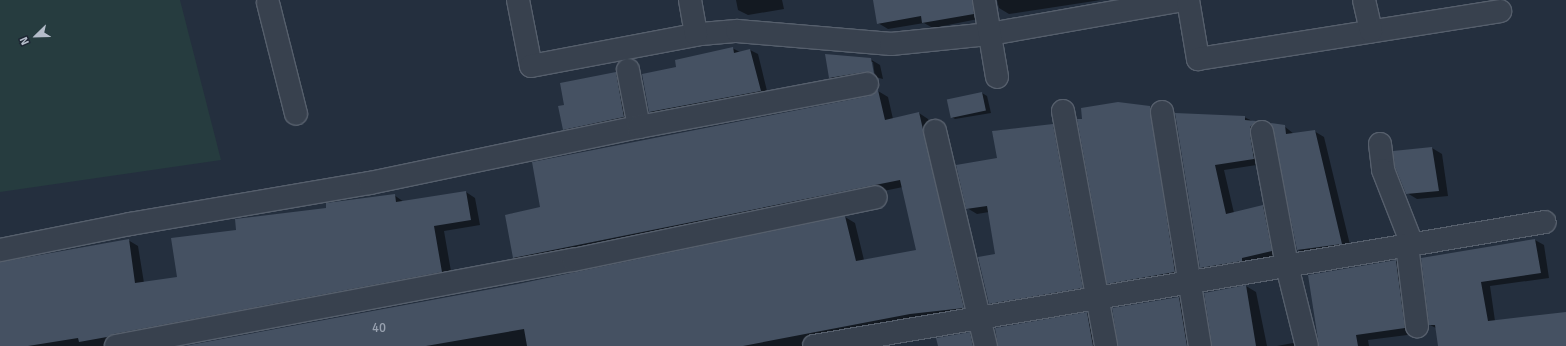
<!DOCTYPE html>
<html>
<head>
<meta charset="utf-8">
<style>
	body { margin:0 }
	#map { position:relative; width:1566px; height:346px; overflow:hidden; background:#242f3e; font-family:Signika,sans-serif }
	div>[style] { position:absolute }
	.green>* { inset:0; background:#263c3f }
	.shadow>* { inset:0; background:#0007 }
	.building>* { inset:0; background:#455162; transform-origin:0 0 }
	.roads { filter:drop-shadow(1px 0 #565f6c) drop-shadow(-1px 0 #565f6c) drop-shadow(0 1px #565f6c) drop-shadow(0 -1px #565f6c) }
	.street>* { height:22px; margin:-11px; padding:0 11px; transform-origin:11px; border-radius:11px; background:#38414e }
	span { translate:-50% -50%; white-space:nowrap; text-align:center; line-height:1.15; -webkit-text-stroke:3px #1d2633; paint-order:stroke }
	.number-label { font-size:13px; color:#98a1af }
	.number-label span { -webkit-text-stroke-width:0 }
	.north { position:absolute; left:16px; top:16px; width:40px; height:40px; -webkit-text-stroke:3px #1d2633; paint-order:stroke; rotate:247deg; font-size:11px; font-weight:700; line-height:16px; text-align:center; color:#b4bcc9 }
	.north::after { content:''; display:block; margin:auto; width:14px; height:18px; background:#b4bcc9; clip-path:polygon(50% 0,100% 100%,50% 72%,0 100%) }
</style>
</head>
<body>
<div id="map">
	<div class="green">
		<i style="clip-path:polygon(0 0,180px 0,221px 160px,0 192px)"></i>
	</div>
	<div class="shadow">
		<i style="clip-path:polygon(736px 0,782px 0,784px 9px,748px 15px,738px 10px)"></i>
		<i style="clip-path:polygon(874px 0,984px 0,983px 18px,933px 28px,924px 23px,888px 29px,878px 23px)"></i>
		<i style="clip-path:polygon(997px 0,1101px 0,1009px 14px,999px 8px)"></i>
		<i style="clip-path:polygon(732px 48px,740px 52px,750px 50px,758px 54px,768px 95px,657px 116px,650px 112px,678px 68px)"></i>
		<i style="clip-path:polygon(870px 59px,880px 65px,883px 79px,875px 77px,873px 62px,870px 62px,873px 77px,840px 84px,830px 78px)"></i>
		<i style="clip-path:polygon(616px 73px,624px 78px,633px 122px,573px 134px,564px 129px,565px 106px)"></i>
		<i style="clip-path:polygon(878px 91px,888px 97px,893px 119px,919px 113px,928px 119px,973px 313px,813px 346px,190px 346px,519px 285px,845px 217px,855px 223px,864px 260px,917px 251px,903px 187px,524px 264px,514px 258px,506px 215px,542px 208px,870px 97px)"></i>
		<i style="clip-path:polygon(982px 93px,987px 96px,991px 113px,955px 119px,950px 116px)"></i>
		<i style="clip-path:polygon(1150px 107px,1159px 112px,1184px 277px,1117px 288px,1108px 283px)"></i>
		<i style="clip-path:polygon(1176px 114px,1244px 117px,1265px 127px,1263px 164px,1224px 170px,1234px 213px,1263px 206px,1272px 212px,1281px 256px,1210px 273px,1201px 267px)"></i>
		<i style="clip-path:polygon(1052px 125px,1062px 130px,1092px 293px,999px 309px,990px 303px,996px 255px,989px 212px,977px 214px,967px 208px,998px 159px,994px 131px)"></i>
		<i style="clip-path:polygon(1284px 126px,1294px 134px,1314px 131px,1324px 137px,1351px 249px,1307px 255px,1298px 250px)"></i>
		<i style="clip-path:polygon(1432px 148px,1442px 154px,1448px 196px,1417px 199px,1407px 193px)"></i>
		<i style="clip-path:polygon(466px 192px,475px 198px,480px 225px,444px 231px,452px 277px,115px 346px,0 346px,0 262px,128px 240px,138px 246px,144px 283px,178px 278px,237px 230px,394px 195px,404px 202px)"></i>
		<i style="clip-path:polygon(1535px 240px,1544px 245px,1549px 278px,1490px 286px,1495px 321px,1566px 313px,1566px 346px,1439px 346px,1436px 328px,1430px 325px,1422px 259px)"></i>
		<i style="clip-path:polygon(1396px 261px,1406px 267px,1415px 334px,1368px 340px,1369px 346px,1320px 346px,1309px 276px)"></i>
		<i style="clip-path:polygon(1246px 286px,1256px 292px,1267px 346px,1213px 346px)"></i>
		<i style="clip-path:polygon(1179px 298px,1189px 304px,1196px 346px,1119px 346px,1113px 309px)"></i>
		<i style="clip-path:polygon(1087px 313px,1097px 319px,1102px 346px,999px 346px)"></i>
		<i style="clip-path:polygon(970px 333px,980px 339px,982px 346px,939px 346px)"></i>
		<i style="clip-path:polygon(1293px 343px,1298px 346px,1277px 346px)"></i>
	</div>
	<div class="building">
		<i style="clip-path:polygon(873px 0,972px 0,974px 14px,922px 23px,921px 16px,877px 24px)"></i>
		<i style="clip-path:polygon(733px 47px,734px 53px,750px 49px,761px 91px,649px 112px,642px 74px,676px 67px,675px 60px)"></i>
		<i style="clip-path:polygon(825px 54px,871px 58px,874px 74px,865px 72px,829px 78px)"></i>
		<i style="clip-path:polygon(616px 72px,624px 117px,563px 130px,558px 106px,564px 105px,560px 83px)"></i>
		<i style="clip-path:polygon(878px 90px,885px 120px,919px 112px,964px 308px,910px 314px,743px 346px,527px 346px,524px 329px,426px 346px,184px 346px,518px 284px,845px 216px,856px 261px,916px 250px,900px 180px,513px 258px,505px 215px,540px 207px,532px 162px,869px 96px)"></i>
		<i style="left:982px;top:92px;width:19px;height:36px;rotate:78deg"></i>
		<i style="clip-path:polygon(1118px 102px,1150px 106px,1175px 272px,1107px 284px,1077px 119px,1082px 119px,1081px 108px)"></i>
		<i style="clip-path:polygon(1175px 113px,1245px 116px,1245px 120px,1256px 121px,1250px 127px,1250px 134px,1254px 159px,1215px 165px,1226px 214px,1263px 205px,1272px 251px,1242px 258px,1242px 261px,1200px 268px)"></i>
		<i style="clip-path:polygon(1271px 123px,1285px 125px,1286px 134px,1315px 130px,1342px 244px,1297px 250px)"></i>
		<i style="clip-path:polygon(1053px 124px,1083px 288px,989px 304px,978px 257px,995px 254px,987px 206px,966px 209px,956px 165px,997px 158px,992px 131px)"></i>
		<i style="clip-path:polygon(1432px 147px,1439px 191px,1406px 194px,1395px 167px,1393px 151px)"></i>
		<i style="clip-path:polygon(466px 191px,471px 220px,434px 226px,442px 272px,114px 334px,107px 337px,79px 342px,78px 338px,28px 346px,0 346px,0 262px,129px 239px,135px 283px,177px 277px,171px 238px,236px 230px,235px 219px,326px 208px,326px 203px,395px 194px,396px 202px)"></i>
		<i style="clip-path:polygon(1535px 239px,1541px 273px,1481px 282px,1488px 321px,1566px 312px,1566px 346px,1438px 346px,1435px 325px,1429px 325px,1421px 258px)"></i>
		<i style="clip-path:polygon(1396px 260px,1405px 328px,1356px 335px,1358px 346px,1319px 346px,1308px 275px)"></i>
		<i style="clip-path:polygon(1246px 285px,1256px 346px,1212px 346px,1204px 293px)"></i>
		<i style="clip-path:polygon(1179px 297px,1187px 346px,1118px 346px,1112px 308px)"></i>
		<i style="clip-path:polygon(1087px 312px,1093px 346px,998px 346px,995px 328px)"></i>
		<i style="clip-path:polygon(970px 332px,973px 346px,938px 346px,936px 338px)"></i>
	</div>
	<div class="roads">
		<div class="street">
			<i style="left:518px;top:0;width:67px;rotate:78.9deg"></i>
			<i style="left:531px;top:66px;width:173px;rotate:-10.7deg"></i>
			<i style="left:701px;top:34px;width:36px;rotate:-5deg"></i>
			<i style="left:737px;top:31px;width:155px;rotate:4.8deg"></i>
			<i style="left:891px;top:44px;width:100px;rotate:-5.8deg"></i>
			<i style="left:990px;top:34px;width:195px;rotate:-10deg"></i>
			<i style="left:690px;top:0;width:35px;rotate:80deg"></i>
			<i style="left:984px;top:0;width:78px;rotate:80.4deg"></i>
			<i style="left:1188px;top:0;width:60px;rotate:80.4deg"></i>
			<i style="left:1198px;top:59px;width:306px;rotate:-9deg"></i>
			<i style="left:1364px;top:0;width:32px;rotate:77deg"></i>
			<i style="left:268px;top:3px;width:114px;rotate:75.8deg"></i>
			<i style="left:628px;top:70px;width:58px;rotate:79.1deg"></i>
			<i style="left:1063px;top:111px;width:239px;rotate:79.6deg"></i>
			<i style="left:1162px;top:112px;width:237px;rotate:80.8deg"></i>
			<i style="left:935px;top:131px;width:221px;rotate:76.7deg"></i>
			<i style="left:1262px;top:132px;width:136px;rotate:79.4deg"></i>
			<i style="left:1287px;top:266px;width:82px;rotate:76deg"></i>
			<i style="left:1380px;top:144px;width:26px;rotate:83deg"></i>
			<i style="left:1383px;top:170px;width:79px;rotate:68.6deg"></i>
			<i style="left:1407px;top:245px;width:82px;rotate:83deg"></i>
			<i style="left:0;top:250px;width:133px;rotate:-11.3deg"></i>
			<i style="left:130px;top:224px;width:243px;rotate:-9.7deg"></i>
			<i style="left:370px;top:183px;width:275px;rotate:-11.8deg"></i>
			<i style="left:639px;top:127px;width:232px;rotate:-10.7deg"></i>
			<i style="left:116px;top:346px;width:465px;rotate:-10.7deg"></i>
			<i style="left:573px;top:260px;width:309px;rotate:-11.7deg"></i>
			<i style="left:814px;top:346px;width:741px;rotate:-9.63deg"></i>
		</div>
	</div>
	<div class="number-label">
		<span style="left:379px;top:328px">40</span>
	</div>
	<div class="north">N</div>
</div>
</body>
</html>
